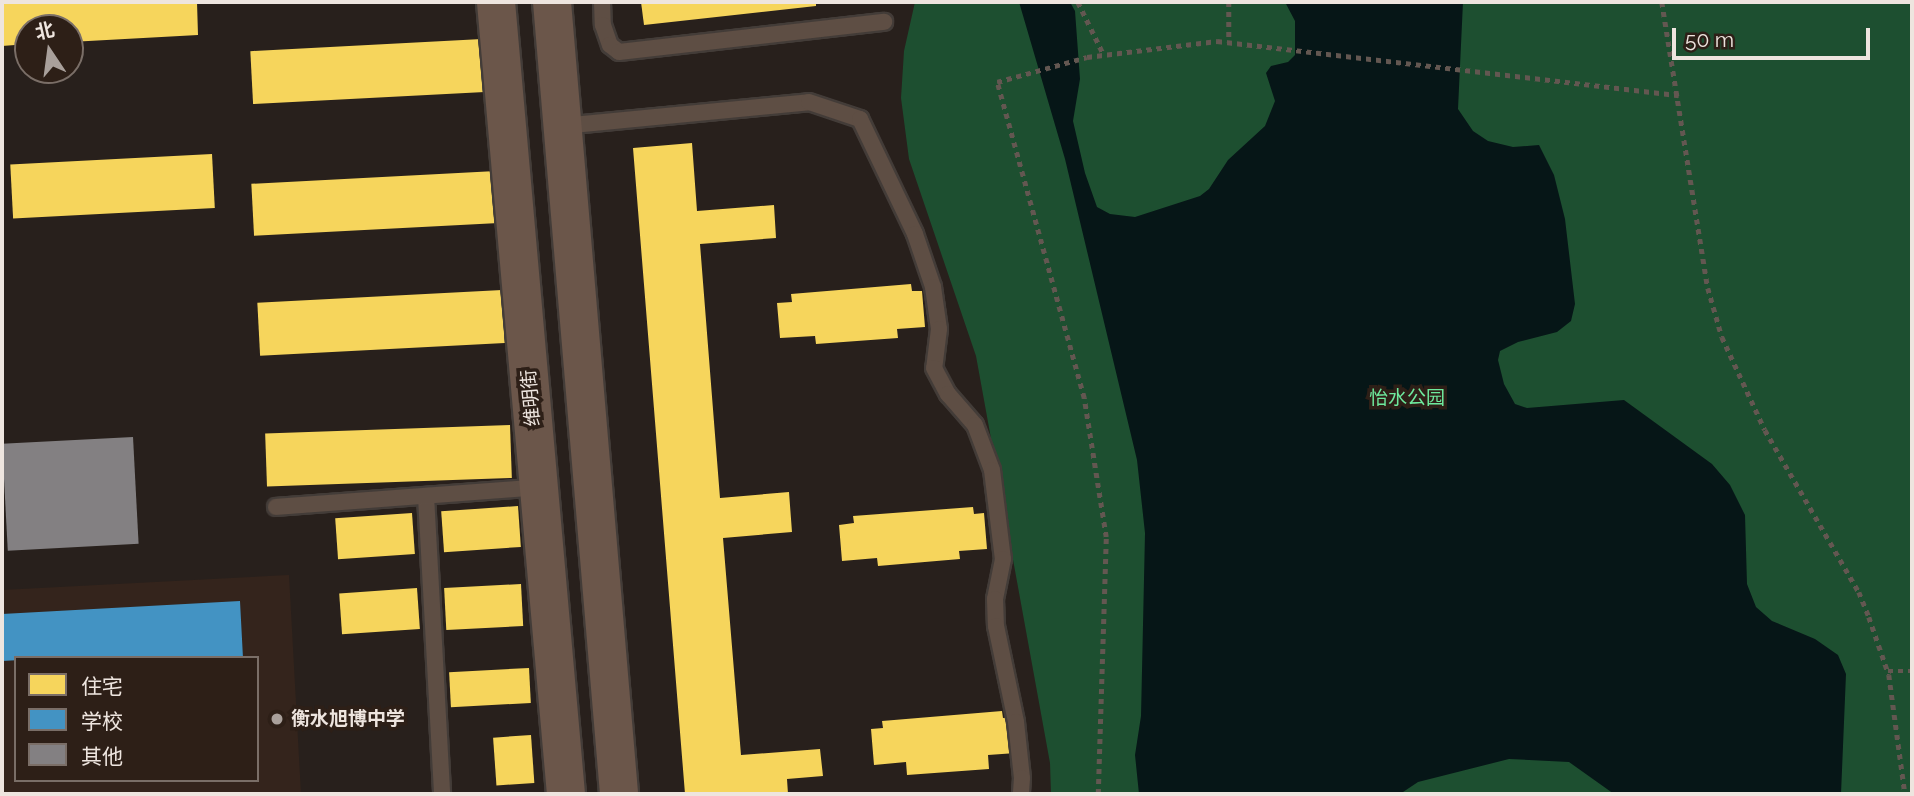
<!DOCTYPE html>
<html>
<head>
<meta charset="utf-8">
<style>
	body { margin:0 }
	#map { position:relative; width:1914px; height:796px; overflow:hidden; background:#28201c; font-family:Raleway,"Noto Sans SC",sans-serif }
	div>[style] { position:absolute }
	.education>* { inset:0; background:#34241c }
	.green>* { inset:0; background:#1d4f30 }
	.water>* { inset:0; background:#061617 }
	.homes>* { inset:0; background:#f6d55c; transform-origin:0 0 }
	.schools>* { inset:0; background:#4393c3 }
	.building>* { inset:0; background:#838082; transform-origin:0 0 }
	.path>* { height:4.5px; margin-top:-2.25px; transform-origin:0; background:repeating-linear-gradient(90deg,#635751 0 5px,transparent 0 10px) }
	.roads { filter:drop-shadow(2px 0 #433c38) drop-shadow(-2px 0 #433c38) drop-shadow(0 2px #433c38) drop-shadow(0 -2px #433c38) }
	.lane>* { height:16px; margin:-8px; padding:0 8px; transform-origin:8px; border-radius:8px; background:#5e4e44 }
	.secondary>* { height:38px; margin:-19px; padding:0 19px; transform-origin:19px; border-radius:19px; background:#6b564a }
	.dots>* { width:19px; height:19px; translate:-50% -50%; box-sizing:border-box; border:4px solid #2d1f17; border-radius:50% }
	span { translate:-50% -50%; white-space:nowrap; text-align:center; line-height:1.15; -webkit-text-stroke:7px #2d1f17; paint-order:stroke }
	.street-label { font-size:19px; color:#eee5df }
	.park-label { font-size:19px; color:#6ee99d }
	.poi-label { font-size:19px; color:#eee5df; font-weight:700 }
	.left { translate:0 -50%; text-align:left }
	.frame { position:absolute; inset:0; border:4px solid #eee5df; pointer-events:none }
	.legend { position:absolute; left:14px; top:656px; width:245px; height:126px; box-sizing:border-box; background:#2d1f17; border:2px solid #7a6e67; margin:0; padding:9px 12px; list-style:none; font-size:21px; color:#eee5df }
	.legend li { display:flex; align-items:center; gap:14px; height:35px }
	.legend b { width:35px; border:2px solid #7a6e67 }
	.north { position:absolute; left:14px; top:14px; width:70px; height:70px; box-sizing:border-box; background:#2d1f17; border:2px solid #7a6e67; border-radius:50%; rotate:347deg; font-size:19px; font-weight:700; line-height:28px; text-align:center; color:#eee5df }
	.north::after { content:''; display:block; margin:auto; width:24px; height:32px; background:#a9a09b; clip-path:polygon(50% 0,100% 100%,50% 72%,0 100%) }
	.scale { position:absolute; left:1672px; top:28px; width:198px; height:32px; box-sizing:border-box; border:4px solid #eee5df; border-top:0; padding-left:9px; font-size:21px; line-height:24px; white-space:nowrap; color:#eee5df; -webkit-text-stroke:5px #2d1f17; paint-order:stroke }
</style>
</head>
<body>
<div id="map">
	<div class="education">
		<i style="clip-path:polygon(evenodd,289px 575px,301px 794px,2px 794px,2px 590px,289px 575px,16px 658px,257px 658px,257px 780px,16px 780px,16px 658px)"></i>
	</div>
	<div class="green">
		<i style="clip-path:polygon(915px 2px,1912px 2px,1912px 794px,1051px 794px,1050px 763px,976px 356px,909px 159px,901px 98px,904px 51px)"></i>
	</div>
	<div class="water">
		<i style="clip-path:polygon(1019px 2px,1070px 2px,1075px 11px,1080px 79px,1073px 121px,1085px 173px,1097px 207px,1110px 214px,1135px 217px,1200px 196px,1209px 189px,1228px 160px,1265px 126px,1275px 101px,1266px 73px,1271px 66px,1288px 62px,1295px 55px,1295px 21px,1285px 2px,1463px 2px,1458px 109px,1473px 131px,1488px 141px,1513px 147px,1539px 145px,1554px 175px,1565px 219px,1575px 304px,1571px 321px,1557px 332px,1518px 342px,1500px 351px,1498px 360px,1504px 384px,1515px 404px,1527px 408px,1624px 400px,1712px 464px,1730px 485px,1745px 515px,1747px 584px,1756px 607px,1772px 621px,1815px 639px,1838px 655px,1846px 674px,1841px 794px,1614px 794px,1569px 762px,1509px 759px,1418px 782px,1400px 794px,1139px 794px,1135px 755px,1141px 716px,1145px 533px,1137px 460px,1065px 159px)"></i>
	</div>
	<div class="homes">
		<i style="clip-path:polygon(2px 2px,197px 2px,198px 35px,70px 42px,70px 28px,28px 28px,28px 44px,2px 46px)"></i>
		<i style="clip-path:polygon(641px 2px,816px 2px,816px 6px,644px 25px)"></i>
		<i style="left:482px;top:39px;width:53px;height:232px;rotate:87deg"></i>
		<i style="clip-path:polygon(692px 143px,697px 211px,774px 205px,776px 238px,700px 244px,720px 498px,789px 492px,792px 532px,723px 538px,741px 755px,820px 749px,823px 776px,787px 779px,788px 794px,685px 794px,633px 148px)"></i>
		<i style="left:212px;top:154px;width:54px;height:202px;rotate:87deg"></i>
		<i style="left:496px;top:171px;width:52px;height:245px;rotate:87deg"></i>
		<i style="clip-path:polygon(911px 284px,912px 291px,922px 291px,925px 327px,897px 329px,898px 338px,816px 344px,815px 336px,780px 338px,777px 303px,792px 302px,791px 294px)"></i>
		<i style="left:502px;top:290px;width:53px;height:245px;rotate:87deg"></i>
		<i style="left:510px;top:425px;width:53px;height:245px;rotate:88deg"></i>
		<i style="left:518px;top:506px;width:41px;height:77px;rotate:86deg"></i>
		<i style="clip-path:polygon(973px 507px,974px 514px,984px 513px,987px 549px,959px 551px,960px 559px,878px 566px,877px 558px,842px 561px,839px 525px,854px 523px,853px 516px)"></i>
		<i style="left:412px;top:513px;width:41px;height:77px;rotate:86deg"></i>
		<i style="left:521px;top:584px;width:42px;height:77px;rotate:87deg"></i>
		<i style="left:417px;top:588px;width:41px;height:78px;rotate:86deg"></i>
		<i style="left:529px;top:668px;width:35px;height:80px;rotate:87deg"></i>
		<i style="clip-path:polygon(1002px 711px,1003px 718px,1013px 717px,1016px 753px,988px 755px,989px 769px,907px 775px,906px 762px,874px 765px,871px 729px,883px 728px,882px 721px)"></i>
		<i style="left:531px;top:735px;width:48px;height:38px;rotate:86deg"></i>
	</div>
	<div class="schools">
		<i style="clip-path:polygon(240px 601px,243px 658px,74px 657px,2px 661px,2px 614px)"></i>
	</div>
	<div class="building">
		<i style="left:133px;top:437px;width:107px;height:131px;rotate:87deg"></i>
	</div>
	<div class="path">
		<i style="left:1078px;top:2px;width:59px;rotate:63.9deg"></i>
		<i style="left:1229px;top:2px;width:40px;rotate:90deg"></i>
		<i style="left:1662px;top:2px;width:290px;rotate:80.9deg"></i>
		<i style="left:1708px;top:288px;width:51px;rotate:74.1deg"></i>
		<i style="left:1722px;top:337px;width:102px;rotate:65.2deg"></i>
		<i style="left:1765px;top:430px;width:187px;rotate:59.9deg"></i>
		<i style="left:1859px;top:592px;width:27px;rotate:68deg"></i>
		<i style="left:1869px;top:617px;width:61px;rotate:71deg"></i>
		<i style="left:1889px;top:675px;width:120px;rotate:82.3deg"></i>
		<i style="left:1888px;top:671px;width:24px"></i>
		<i style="left:1098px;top:794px;width:257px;rotate:-88.2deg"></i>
		<i style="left:1106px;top:537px;width:141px;rotate:-99deg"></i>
		<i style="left:1084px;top:398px;width:328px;rotate:-105.4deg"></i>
		<i style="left:997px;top:82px;width:93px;rotate:-15.5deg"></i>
		<i style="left:1087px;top:57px;width:131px;rotate:-7deg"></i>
		<i style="left:1217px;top:41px;width:465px;rotate:6.7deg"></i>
	</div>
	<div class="roads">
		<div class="lane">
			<i style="left:602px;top:2px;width:23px;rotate:88deg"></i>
			<i style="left:603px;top:25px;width:21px;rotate:71deg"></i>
			<i style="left:610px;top:45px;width:11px;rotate:38deg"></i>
			<i style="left:619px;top:52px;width:267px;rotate:-6.5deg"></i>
			<i style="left:562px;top:126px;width:248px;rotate:-5.5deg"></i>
			<i style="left:809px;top:102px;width:54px;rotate:18.4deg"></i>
			<i style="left:860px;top:119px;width:127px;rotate:64.4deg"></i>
			<i style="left:915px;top:234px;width:56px;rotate:71.2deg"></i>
			<i style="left:933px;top:287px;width:42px;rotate:81.9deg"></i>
			<i style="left:939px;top:329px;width:39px;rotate:97deg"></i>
			<i style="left:934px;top:368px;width:30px;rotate:62deg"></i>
			<i style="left:948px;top:394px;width:41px;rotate:48.9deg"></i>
			<i style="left:975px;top:425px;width:48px;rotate:69.3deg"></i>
			<i style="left:992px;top:470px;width:90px;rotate:83deg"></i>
			<i style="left:1003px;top:559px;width:41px;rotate:101.3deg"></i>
			<i style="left:995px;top:599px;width:27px;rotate:88deg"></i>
			<i style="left:996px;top:626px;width:98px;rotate:78.2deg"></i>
			<i style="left:1016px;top:722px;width:56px;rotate:83.9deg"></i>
			<i style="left:1022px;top:778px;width:16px;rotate:94deg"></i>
			<i style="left:426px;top:496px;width:298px;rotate:86.9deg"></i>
			<i style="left:276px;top:507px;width:264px;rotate:-4.3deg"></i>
		</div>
		<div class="secondary">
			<i style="left:496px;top:2px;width:795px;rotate:84.95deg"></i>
			<i style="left:552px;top:2px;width:795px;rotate:85.16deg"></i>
		</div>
	</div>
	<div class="dots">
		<i style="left:277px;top:719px;background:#a9a09b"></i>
	</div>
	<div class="street-label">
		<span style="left:531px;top:398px;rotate:-95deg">维明街</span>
	</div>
	<div class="park-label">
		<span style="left:1407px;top:398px">怡水公园</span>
	</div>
	<div class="poi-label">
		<span class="left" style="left:291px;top:719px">衡水旭博中学</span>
	</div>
	<div class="frame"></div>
	<ul class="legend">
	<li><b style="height:19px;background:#f6d55c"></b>住宅</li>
	<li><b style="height:19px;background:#4393c3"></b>学校</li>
	<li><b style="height:19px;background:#838082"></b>其他</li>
	</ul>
	<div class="north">北</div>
	<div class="scale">50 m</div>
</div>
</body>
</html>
